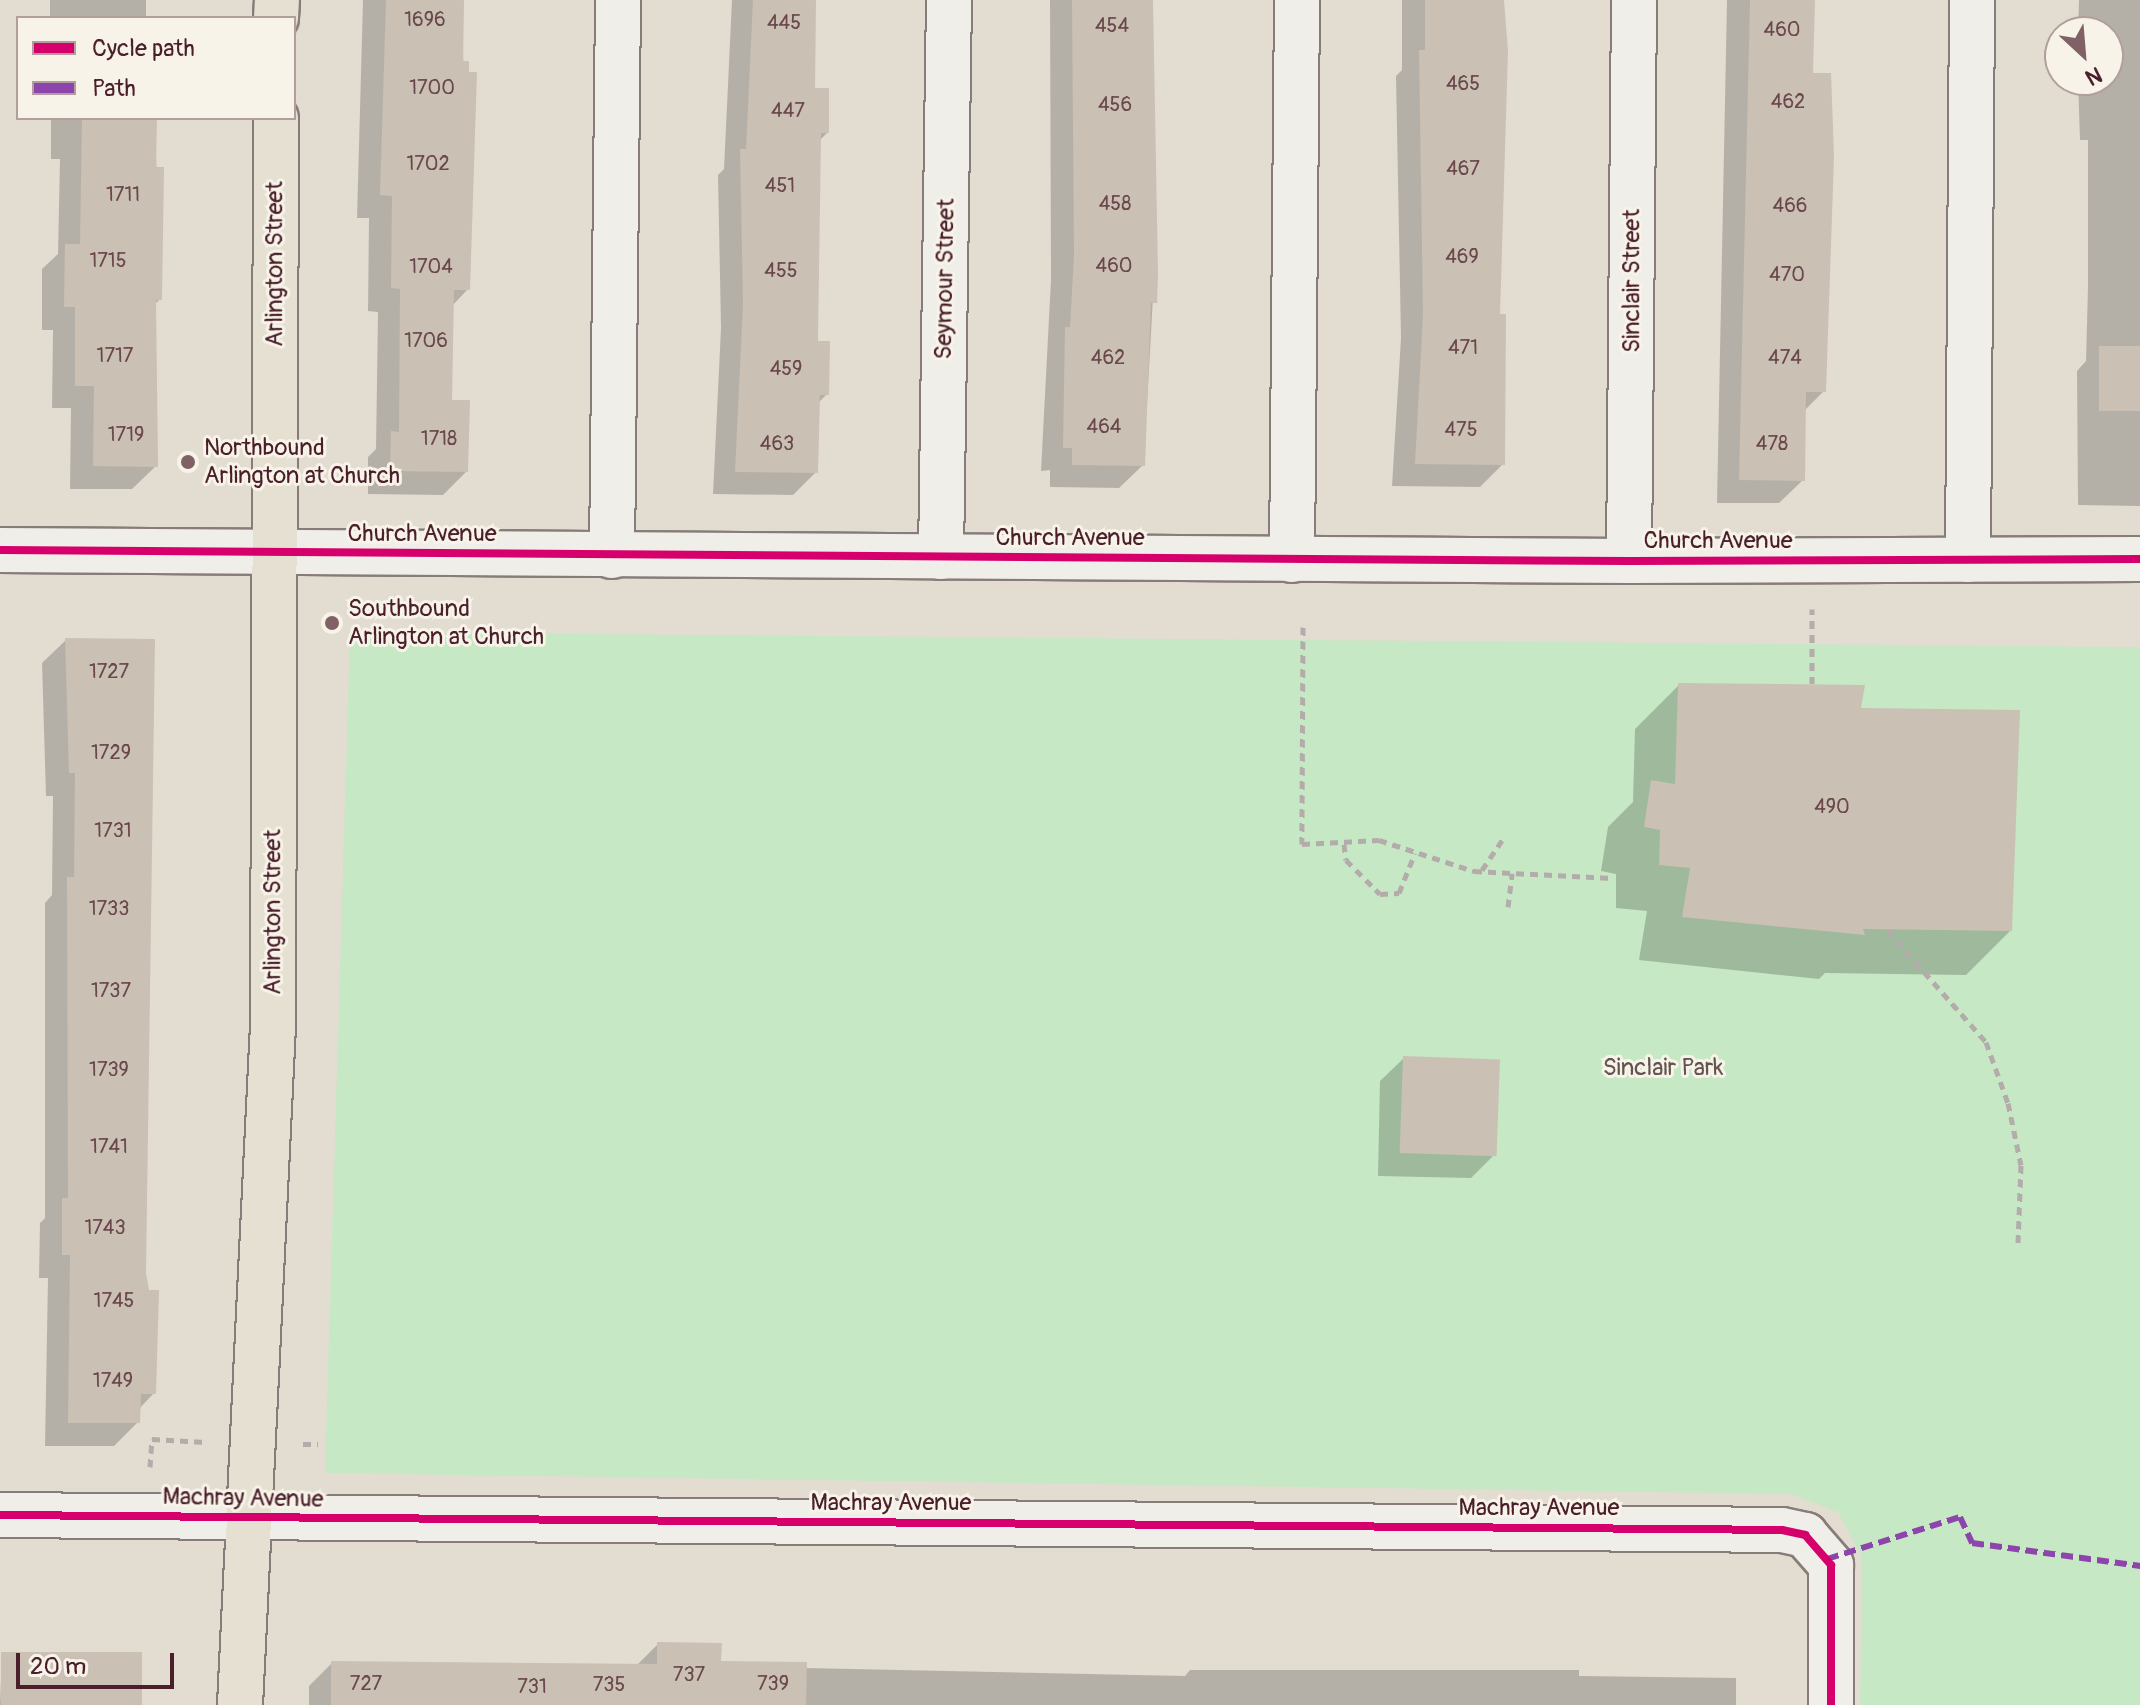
<!DOCTYPE html>
<html>
<head>
<meta charset="utf-8">
<style>
	body { margin:0 }
	#map { position:relative; width:2140px; height:1705px; overflow:hidden; background:#e3dcd1; font-family:Pangolin,sans-serif }
	div>[style] { position:absolute }
	.green>* { inset:0; background:#c6e8c4 }
	.shadow>* { inset:0; background:#0003; transform-origin:0 0 }
	.building>* { inset:0; background:#cac0b3; transform-origin:0 0 }
	.path>* { height:5px; margin-top:-2.5px; transform-origin:0; background:repeating-linear-gradient(90deg,#b3acaa 0 8px,transparent 0 14px) }
	.roads { filter:drop-shadow(2px 0 #877c79) drop-shadow(-2px 0 #877c79) drop-shadow(0 2px #877c79) drop-shadow(0 -2px #877c79) }
	.minor>* { height:44px; margin:-22px; padding:0 22px; transform-origin:22px; border-radius:22px; background:#f0eee9 }
	.major>* { height:44px; margin:-22px; padding:0 22px; transform-origin:22px; border-radius:22px; background:#e5e0d1 }
	.quiet>* { height:6px; margin-top:-3px; transform-origin:0; background:repeating-linear-gradient(90deg,#8e44ad 0 12px,transparent 0 18px) }
	.cycleway>* { height:8px; margin:-4px; padding:0 4px; transform-origin:4px; border-radius:4px; background:#d6006c }
	.dots>* { width:22px; height:22px; translate:-50% -50%; box-sizing:border-box; border:4px solid #f7f3e8; border-radius:50% }
	span { translate:-50% -50%; white-space:nowrap; text-align:center; line-height:1.15; -webkit-text-stroke:6px #f7f3e8; paint-order:stroke }
	.number-label { font-size:20px; color:#6a474d }
	.number-label span { -webkit-text-stroke-width:0 }
	.street-label { font-size:24px; color:#4a1f2b }
	.poi-label { font-size:24px; color:#4a1f2b }
	.left { translate:0 -50%; text-align:left }
	.park-label { font-size:24px; color:#63544f }
	.legend { position:absolute; left:16px; top:16px; width:280px; height:104px; box-sizing:border-box; background:#f7f3e8; border:2px solid #b29e9c; margin:0; padding:10px 14px; list-style:none; font-size:24px; color:#4a1f2b }
	.legend li { display:flex; align-items:center; gap:16px; height:40px }
	.legend b { width:40px; border:2px solid #b29e9c }
	.north { position:absolute; left:2044px; top:16px; width:80px; height:80px; box-sizing:border-box; background:#f7f3e8; border:2px solid #b29e9c; border-radius:50%; rotate:154deg; font-size:22px; font-weight:700; line-height:32px; text-align:center; color:#4a1f2b }
	.north::after { content:''; display:block; margin:auto; width:28px; height:36px; background:#806165; clip-path:polygon(50% 0,100% 100%,50% 72%,0 100%) }
	.scale { position:absolute; left:16px; top:1653px; width:158px; height:36px; box-sizing:border-box; border:4px solid #4a1f2b; border-top:0; padding-left:10px; font-size:24px; line-height:28px; white-space:nowrap; color:#4a1f2b; -webkit-text-stroke:6px #f7f3e8; paint-order:stroke }
</style>
</head>
<body>
<div id="map">
	<div class="green">
		<i style="clip-path:polygon(350px 632px,2140px 647px,2140px 1705px,1860px 1705px,1862px 1557px,1838px 1512px,1791px 1494px,325px 1473px)"></i>
	</div>
	<div class="shadow">
		<i style="left:50px;top:0;width:96px;height:18px"></i>
		<i style="clip-path:polygon(363px 0,462px 0,468px 289px,452px 306px,450px 402px,466px 472px,443px 495px,368px 494px,368px 457px,376px 449px,378px 312px,368px 311px,369px 218px,357px 218px)"></i>
		<i style="clip-path:polygon(732px 0,814px 0,813px 90px,827px 133px,819px 141px,816px 343px,827px 394px,818px 403px,816px 472px,793px 495px,713px 494px,721px 328px,718px 175px,724px 169px)"></i>
		<i style="clip-path:polygon(1050px 0,1151px 0,1156px 243px,1148px 387px,1143px 465px,1119px 488px,1050px 487px,1050px 470px,1041px 471px,1051px 280px)"></i>
		<i style="clip-path:polygon(1402px 0,1503px 0,1498px 316px,1503px 464px,1480px 487px,1392px 486px,1401px 338px,1396px 76px,1402px 70px)"></i>
		<i style="clip-path:polygon(1727px 0,1814px 0,1811px 75px,1824px 391px,1804px 411px,1803px 480px,1779px 503px,1717px 503px)"></i>
		<i style="clip-path:polygon(2079px 0,2140px 0,2140px 506px,2078px 505px,2077px 371px,2086px 361px,2088px 287px,2088px 140px,2080px 140px,2078px 80px,2108px 80px,2108px 32px,2078px 32px)"></i>
		<i style="clip-path:polygon(51px 118px,155px 118px,160px 299px,154px 305px,156px 466px,132px 489px,70px 489px,71px 408px,52px 408px,53px 330px,42px 330px,42px 269px,58px 254px,60px 159px,51px 159px)"></i>
		<i style="clip-path:polygon(66px 640px,154px 1393px,138px 1410px,138px 1422px,114px 1446px,45px 1446px,48px 1278px,39px 1278px,40px 1223px,45px 1218px,45px 903px,52px 895px,53px 796px,46px 796px,42px 663px)"></i>
		<i style="clip-path:polygon(1679px 685px,1859px 709px,2011px 930px,1966px 975px,1825px 973px,1819px 979px,1639px 960px,1647px 911px,1616px 908px,1616px 874px,1601px 871px,1608px 827px,1633px 802px,1635px 729px)"></i>
		<i style="clip-path:polygon(1404px 1058px,1494px 1155px,1471px 1178px,1378px 1176px,1380px 1081px)"></i>
		<i style="clip-path:polygon(658px 1644px,719px 1663px,805px 1668px,1185px 1676px,1190px 1670px,1579px 1670px,1579px 1676px,1736px 1678px,1736px 1705px,309px 1705px,309px 1686px,332px 1663px,636px 1666px)"></i>
		<i style="clip-path:polygon(2px 1656px,140px 1705px,0 1705px)"></i>
	</div>
	<div class="building">
		<i style="clip-path:polygon(386px 0,464px 0,463px 61px,469px 61px,469px 72px,477px 72px,470px 290px,454px 290px,452px 400px,470px 400px,468px 472px,390px 471px,391px 431px,399px 432px,400px 289px,391px 288px,392px 196px,380px 195px)"></i>
		<i style="clip-path:polygon(753px 0,816px 0,815px 88px,829px 88px,829px 133px,821px 133px,818px 341px,830px 341px,829px 395px,820px 395px,818px 473px,735px 472px,743px 304px,740px 149px,746px 149px)"></i>
		<i style="clip-path:polygon(1072px 0,1153px 0,1158px 274px,1157px 303px,1151px 303px,1145px 466px,1072px 465px,1072px 448px,1063px 448px,1065px 327px,1070px 327px,1074px 255px)"></i>
		<i style="clip-path:polygon(1425px 0,1504px 0,1508px 51px,1500px 314px,1506px 314px,1505px 465px,1415px 464px,1423px 314px,1419px 50px,1425px 50px)"></i>
		<i style="clip-path:polygon(1750px 0,1815px 0,1813px 73px,1831px 73px,1834px 156px,1826px 392px,1806px 392px,1805px 481px,1739px 480px)"></i>
		<i style="clip-path:polygon(82px 118px,157px 118px,156px 167px,164px 167px,162px 300px,156px 300px,158px 467px,93px 466px,94px 386px,75px 386px,75px 307px,64px 307px,65px 244px,80px 244px)"></i>
		<i style="left:2099px;top:346px;width:41px;height:65px"></i>
		<i style="clip-path:polygon(65px 638px,155px 639px,146px 1273px,149px 1290px,159px 1290px,156px 1394px,141px 1394px,140px 1423px,68px 1423px,70px 1255px,62px 1255px,62px 1198px,68px 1198px,67px 877px,74px 877px,75px 773px,69px 773px)"></i>
		<i style="clip-path:polygon(1678px 683px,1865px 685px,1861px 708px,2020px 710px,2012px 931px,1863px 929px,1865px 935px,1682px 917px,1690px 868px,1659px 865px,1660px 830px,1644px 827px,1651px 780px,1675px 784px)"></i>
		<i style="left:1403px;top:1056px;width:97px;height:97px;rotate:2deg"></i>
		<i style="clip-path:polygon(657px 1642px,722px 1643px,721px 1661px,807px 1662px,806px 1705px,331px 1705px,331px 1661px,657px 1664px)"></i>
		<i style="left:142px;top:1652px;width:53px;height:141px;rotate:90deg"></i>
	</div>
	<div class="path">
		<i style="left:1303px;top:627px;width:217px;rotate:90.3deg"></i>
		<i style="left:1302px;top:844px;width:77px;rotate:-3deg"></i>
		<i style="left:1379px;top:840px;width:100px;rotate:18.1deg"></i>
		<i style="left:1474px;top:871px;width:138px;rotate:2.9deg"></i>
		<i style="left:1812px;top:684px;width:75px;rotate:-90deg"></i>
		<i style="left:1344px;top:844px;width:16px;rotate:83deg"></i>
		<i style="left:1346px;top:860px;width:48px;rotate:45deg"></i>
		<i style="left:1380px;top:894px;width:19px;rotate:-3deg"></i>
		<i style="left:1399px;top:893px;width:43px;rotate:-68.2deg"></i>
		<i style="left:1482px;top:870px;width:36px;rotate:-56deg"></i>
		<i style="left:1508px;top:907px;width:34px;rotate:-83deg"></i>
		<i style="left:1887px;top:930px;width:149px;rotate:48.5deg"></i>
		<i style="left:1986px;top:1042px;width:65px;rotate:70.2deg"></i>
		<i style="left:2008px;top:1103px;width:63px;rotate:78.2deg"></i>
		<i style="left:2021px;top:1165px;width:78px;rotate:92.2deg"></i>
		<i style="left:303px;top:1444px;width:15px"></i>
		<i style="left:150px;top:1467px;width:28px;rotate:-86deg"></i>
		<i style="left:152px;top:1439px;width:53px;rotate:3.2deg"></i>
	</div>
	<div class="roads">
		<div class="minor">
			<i style="left:0;top:550px;width:1629px;rotate:0.39deg"></i>
			<i style="left:1629px;top:561px;width:511px;rotate:-0.22deg"></i>
			<i style="left:612px;top:556px;width:556px;rotate:-89.38deg"></i>
			<i style="left:941px;top:557px;width:557px;rotate:-89.18deg"></i>
			<i style="left:1292px;top:560px;width:560px;rotate:-89.49deg"></i>
			<i style="left:1968px;top:560px;width:560px;rotate:-89.59deg"></i>
			<i style="left:1629px;top:561px;width:561px;rotate:-89.49deg"></i>
			<i style="left:0;top:1515px;width:1782px;rotate:0.48deg"></i>
			<i style="left:1782px;top:1530px;width:24px;rotate:12deg"></i>
			<i style="left:1805px;top:1535px;width:40px;rotate:49deg"></i>
			<i style="left:1831px;top:1565px;width:140px;rotate:90deg"></i>
		</div>
		<div class="major">
			<i style="left:276px;top:18px;width:18px;rotate:-87deg"></i>
			<i style="left:240px;top:1705px;width:680px;rotate:-87.22deg"></i>
			<i style="left:273px;top:1026px;width:908px;rotate:-89.81deg"></i>
		</div>
	</div>
	<div class="quiet">
		<i style="left:1827px;top:1559px;width:139px;rotate:-17.5deg"></i>
		<i style="left:1960px;top:1517px;width:29px;rotate:65deg"></i>
		<i style="left:1972px;top:1543px;width:170px;rotate:7.8deg"></i>
	</div>
	<div class="cycleway">
		<i style="left:0;top:550px;width:1629px;rotate:0.39deg"></i>
		<i style="left:1629px;top:561px;width:511px;rotate:-0.22deg"></i>
		<i style="left:0;top:1515px;width:1782px;rotate:0.48deg"></i>
		<i style="left:1782px;top:1530px;width:24px;rotate:12deg"></i>
		<i style="left:1805px;top:1535px;width:40px;rotate:49deg"></i>
		<i style="left:1831px;top:1565px;width:140px;rotate:90deg"></i>
	</div>
	<div class="dots">
		<i style="left:188px;top:462px;background:#806165"></i>
		<i style="left:332px;top:623px;background:#806165"></i>
	</div>
	<div class="number-label">
		<span style="left:425px;top:19px">1696</span>
		<span style="left:784px;top:22px">445</span>
		<span style="left:1112px;top:25px">454</span>
		<span style="left:1782px;top:29px">460</span>
		<span style="left:1463px;top:83px">465</span>
		<span style="left:432px;top:87px">1700</span>
		<span style="left:1788px;top:101px">462</span>
		<span style="left:1115px;top:104px">456</span>
		<span style="left:788px;top:110px">447</span>
		<span style="left:428px;top:163px">1702</span>
		<span style="left:1463px;top:168px">467</span>
		<span style="left:780px;top:185px">451</span>
		<span style="left:123px;top:194px">1711</span>
		<span style="left:1115px;top:203px">458</span>
		<span style="left:1790px;top:205px">466</span>
		<span style="left:1462px;top:256px">469</span>
		<span style="left:108px;top:260px">1715</span>
		<span style="left:1114px;top:265px">460</span>
		<span style="left:431px;top:266px">1704</span>
		<span style="left:781px;top:270px">455</span>
		<span style="left:1787px;top:274px">470</span>
		<span style="left:426px;top:340px">1706</span>
		<span style="left:1463px;top:347px">471</span>
		<span style="left:115px;top:355px">1717</span>
		<span style="left:1108px;top:357px">462</span>
		<span style="left:1785px;top:357px">474</span>
		<span style="left:786px;top:368px">459</span>
		<span style="left:1104px;top:426px">464</span>
		<span style="left:1461px;top:429px">475</span>
		<span style="left:126px;top:434px">1719</span>
		<span style="left:439px;top:438px">1718</span>
		<span style="left:777px;top:443px">463</span>
		<span style="left:1772px;top:443px">478</span>
		<span style="left:109px;top:671px">1727</span>
		<span style="left:111px;top:752px">1729</span>
		<span style="left:1832px;top:806px">490</span>
		<span style="left:113px;top:830px">1731</span>
		<span style="left:109px;top:908px">1733</span>
		<span style="left:111px;top:990px">1737</span>
		<span style="left:109px;top:1069px">1739</span>
		<span style="left:109px;top:1146px">1741</span>
		<span style="left:105px;top:1227px">1743</span>
		<span style="left:114px;top:1300px">1745</span>
		<span style="left:113px;top:1380px">1749</span>
		<span style="left:689px;top:1674px">737</span>
		<span style="left:366px;top:1683px">727</span>
		<span style="left:773px;top:1683px">739</span>
		<span style="left:609px;top:1684px">735</span>
		<span style="left:532px;top:1686px">731</span>
	</div>
	<div class="street-label">
		<span style="left:275px;top:264px;rotate:-90deg">Arlington Street</span>
		<span style="left:945px;top:279px;rotate:-89deg">Seymour Street</span>
		<span style="left:1632px;top:281px;rotate:-90deg">Sinclair Street</span>
		<span style="left:422px;top:534px">Church Avenue</span>
		<span style="left:1070px;top:538px">Church Avenue</span>
		<span style="left:1718px;top:541px">Church Avenue</span>
		<span style="left:273px;top:912px;rotate:-90deg">Arlington Street</span>
		<span style="left:243px;top:1498px;rotate:1deg">Machray Avenue</span>
		<span style="left:891px;top:1503px">Machray Avenue</span>
		<span style="left:1539px;top:1508px">Machray Avenue</span>
	</div>
	<div class="poi-label">
		<span class="left" style="left:204px;top:462px">Northbound<br>Arlington at Church</span>
		<span class="left" style="left:348px;top:623px">Southbound<br>Arlington at Church</span>
	</div>
	<div class="park-label">
		<span style="left:1663px;top:1068px">Sinclair Park</span>
	</div>
	<ul class="legend">
	<li><b style="height:10px;background:#d6006c"></b>Cycle path</li>
	<li><b style="height:10px;background:#8e44ad"></b>Path</li>
	</ul>
	<div class="north">N</div>
	<div class="scale">20 m</div>
</div>
</body>
</html>
